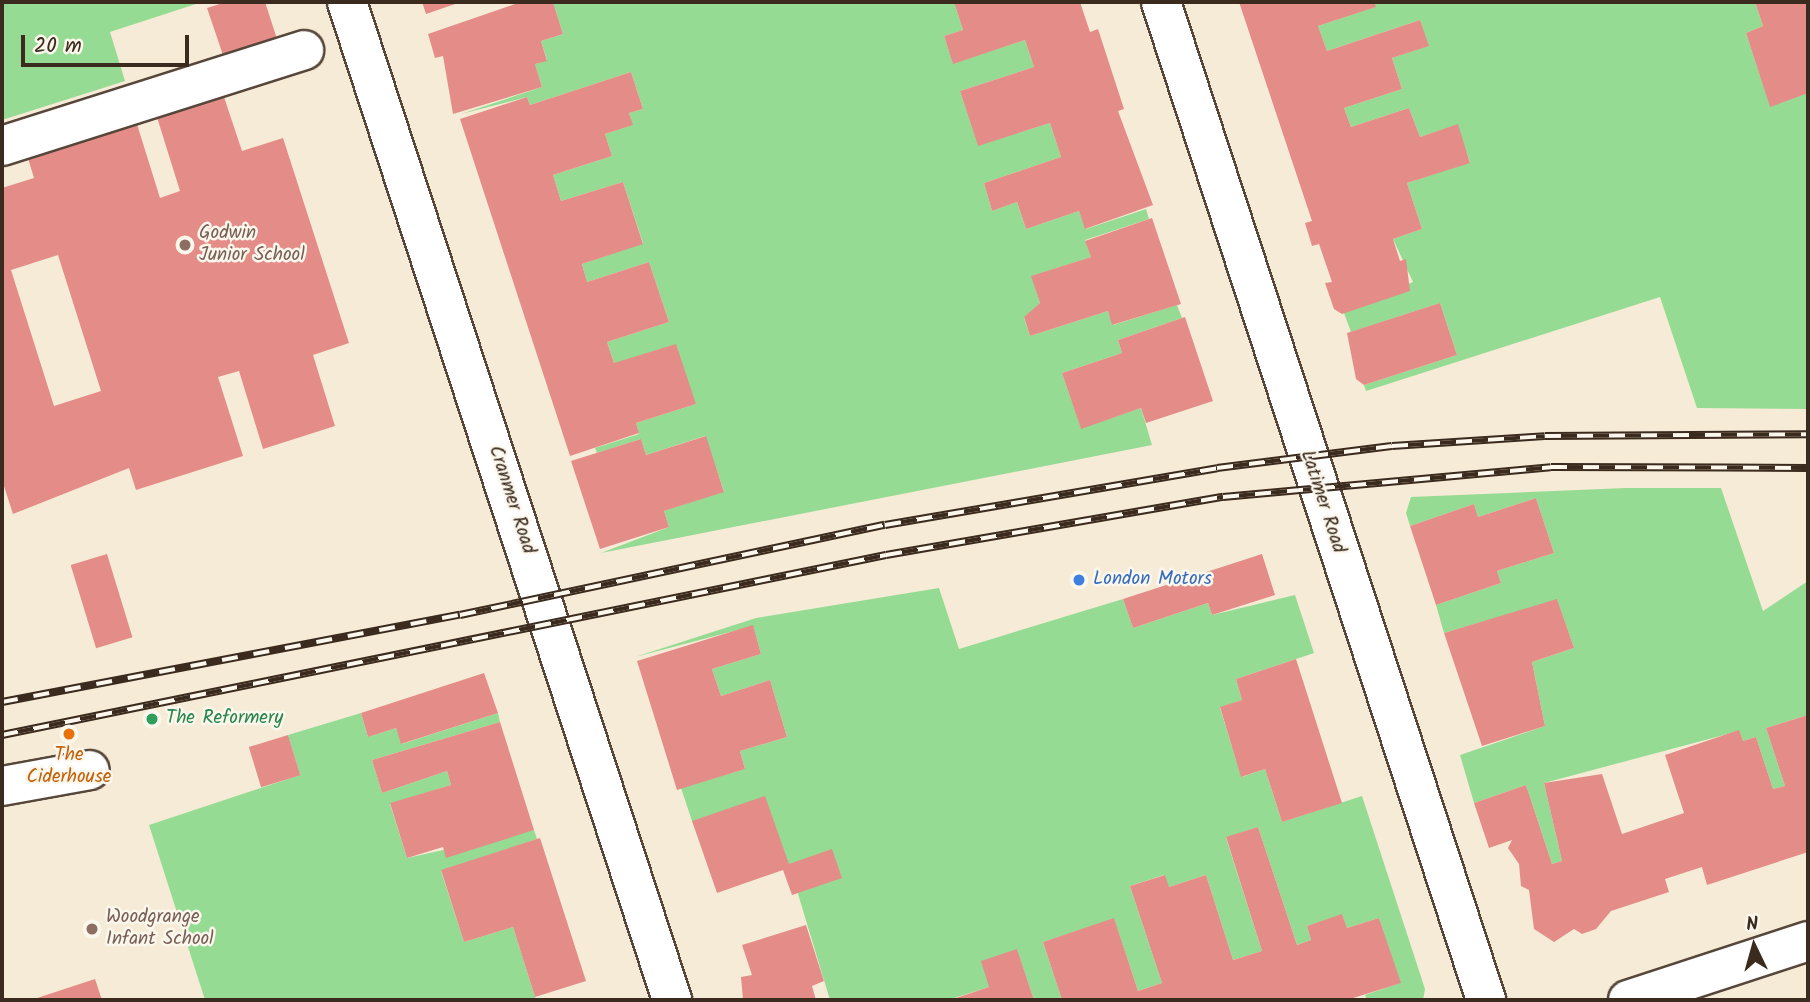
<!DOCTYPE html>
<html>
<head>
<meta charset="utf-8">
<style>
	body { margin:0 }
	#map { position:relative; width:1810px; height:1002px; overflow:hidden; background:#f6ebd6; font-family:Kalam,sans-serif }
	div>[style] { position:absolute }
	.green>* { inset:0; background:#96db93 }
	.building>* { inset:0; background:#e48d88; transform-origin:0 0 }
	.roads { filter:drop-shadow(2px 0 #57473a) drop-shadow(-2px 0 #57473a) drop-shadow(0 2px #57473a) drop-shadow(0 -2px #57473a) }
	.minor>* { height:38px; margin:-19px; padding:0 19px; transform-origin:19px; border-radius:19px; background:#fff }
	.rail>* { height:8px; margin-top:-4px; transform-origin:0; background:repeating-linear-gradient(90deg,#fbf7ec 0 16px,#3b2a1e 0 32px); box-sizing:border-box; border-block:2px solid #3b2a1e }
	.dots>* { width:19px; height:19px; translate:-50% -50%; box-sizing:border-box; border:4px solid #fbf7ec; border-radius:50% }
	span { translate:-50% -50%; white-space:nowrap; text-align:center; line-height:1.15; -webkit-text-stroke:5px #fbf7ec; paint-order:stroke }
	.education-label { font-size:19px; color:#785e54 }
	.left { translate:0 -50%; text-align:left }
	.street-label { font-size:19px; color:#3b2a1e }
	.shop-label { font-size:19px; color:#366cbe }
	.leisure-label { font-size:19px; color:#27864d }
	.food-label { font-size:19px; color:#c56008 }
	.frame { position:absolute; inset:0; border:4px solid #3b2a1e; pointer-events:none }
	.north { position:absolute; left:1719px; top:911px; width:70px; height:70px; -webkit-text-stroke:5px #fbf7ec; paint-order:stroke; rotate:355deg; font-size:19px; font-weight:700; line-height:28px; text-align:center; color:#3b2a1e }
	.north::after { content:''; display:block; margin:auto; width:24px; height:32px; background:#3b2a1e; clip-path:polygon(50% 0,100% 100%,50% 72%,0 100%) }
	.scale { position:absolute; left:21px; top:35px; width:168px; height:32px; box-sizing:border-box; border:4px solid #3b2a1e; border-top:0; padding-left:9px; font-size:21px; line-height:24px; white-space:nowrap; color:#3b2a1e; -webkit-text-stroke:5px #fbf7ec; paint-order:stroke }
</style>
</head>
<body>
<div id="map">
	<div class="green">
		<i style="clip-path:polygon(2px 2px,133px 3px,202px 2px,110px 32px,125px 81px,2px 120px)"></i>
		<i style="clip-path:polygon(553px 2px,954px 2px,963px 30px,944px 36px,953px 63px,1025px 40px,1034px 67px,960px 91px,978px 145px,1050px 123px,1061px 157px,984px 183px,992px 211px,1017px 202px,1026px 229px,1079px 211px,1086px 229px,1146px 209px,1149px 219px,1085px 240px,1091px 257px,1032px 276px,1040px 303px,1024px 318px,1030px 336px,1108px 311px,1113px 325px,1177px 305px,1182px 318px,1118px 340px,1122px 353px,1062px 373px,1081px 428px,1141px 408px,1152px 445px,601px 553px,669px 527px,664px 511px,724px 491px,705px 436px,646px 455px,641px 439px,597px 453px,595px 448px,639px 434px,636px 423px,696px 404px,614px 363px,607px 342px,669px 322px,649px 262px,587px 282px,582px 264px,643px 243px,623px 182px,561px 201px,553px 175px,612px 156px,605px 134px,632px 125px,629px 113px,643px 109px,631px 72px,530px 105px,527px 97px,461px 114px,542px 87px,535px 64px,547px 60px,541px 41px,563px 34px)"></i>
		<i style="clip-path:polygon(1374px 2px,1755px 2px,1763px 26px,1746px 33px,1770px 106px,1806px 94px,1808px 101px,1808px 409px,1697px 408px,1660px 297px,1366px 391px,1364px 385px,1457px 355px,1440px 303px,1351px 332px,1344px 313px,1413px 282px,1393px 239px,1422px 229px,1407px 183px,1470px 162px,1457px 125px,1420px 137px,1409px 108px,1351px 127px,1344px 108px,1402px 89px,1392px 58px,1428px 46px,1420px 20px,1327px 51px,1318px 26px,1375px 7px)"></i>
		<i style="clip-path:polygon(1626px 488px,1721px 488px,1763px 611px,1808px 581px,1808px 715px,1766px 728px,1785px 786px,1773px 789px,1756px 737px,1743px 741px,1739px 731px,1544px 783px,1562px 861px,1552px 864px,1526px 785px,1474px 803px,1460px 755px,1545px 726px,1532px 662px,1574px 648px,1557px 600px,1444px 633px,1436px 605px,1501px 583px,1497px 571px,1554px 553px,1536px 498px,1478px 517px,1474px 504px,1410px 526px,1406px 513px,1411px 497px)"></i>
		<i style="clip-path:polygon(939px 588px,959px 649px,1123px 599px,1133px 628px,1208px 603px,1212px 615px,1295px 595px,1314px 653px,1236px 679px,1242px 700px,1220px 708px,1236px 760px,1242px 777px,1265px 769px,1282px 822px,1362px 796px,1425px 989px,1423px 1000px,1367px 1000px,1365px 995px,1400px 983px,1379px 918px,1347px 928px,1342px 915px,1307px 926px,1311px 940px,1297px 945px,1258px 827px,1226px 838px,1262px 951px,1233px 960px,1206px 875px,1169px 887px,1164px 875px,1130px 886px,1162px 983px,1138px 991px,1114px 919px,1043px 942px,1062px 1000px,1034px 1000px,1017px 950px,989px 987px,948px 1000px,830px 1000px,789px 864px,692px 821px,681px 788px,745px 769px,740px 751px,787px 737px,770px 680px,721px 696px,712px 669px,761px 654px,753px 626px,635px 657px,756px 618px)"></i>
		<i style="clip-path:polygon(361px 713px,368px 737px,396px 728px,402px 744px,498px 713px,500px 722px,372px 760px,382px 793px,447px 771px,451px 785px,390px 804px,407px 858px,534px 830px,537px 839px,441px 871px,464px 942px,513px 927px,536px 1000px,205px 1000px,149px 825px,300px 775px,288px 735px)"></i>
	</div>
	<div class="building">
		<i style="clip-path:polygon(226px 2px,265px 2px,278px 42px,225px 61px,207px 8px)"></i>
		<i style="clip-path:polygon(422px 2px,461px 2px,426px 14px)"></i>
		<i style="clip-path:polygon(521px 2px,553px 2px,563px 34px,541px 41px,547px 61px,535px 64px,542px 87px,453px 114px,443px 56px,435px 58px,428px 34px)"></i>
		<i style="clip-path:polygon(954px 2px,1080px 2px,1090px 32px,1098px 29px,1124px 109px,1118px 111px,1153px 205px,1085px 229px,1079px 211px,1026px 229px,1017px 202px,992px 211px,984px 183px,1061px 157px,1050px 123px,978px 146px,960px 91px,1034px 67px,1025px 40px,953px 64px,944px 36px,963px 30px)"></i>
		<i style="clip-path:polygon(1239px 2px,1374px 2px,1376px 7px,1318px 26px,1327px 51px,1420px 20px,1429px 46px,1392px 58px,1402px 89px,1344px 108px,1351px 127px,1409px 108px,1420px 137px,1458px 124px,1470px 163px,1407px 183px,1422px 229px,1393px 239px,1400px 261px,1406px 259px,1410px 291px,1342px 314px,1334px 309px,1325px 283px,1332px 282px,1319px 244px,1312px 246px,1305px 223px,1312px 221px)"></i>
		<i style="clip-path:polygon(1755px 2px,1808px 2px,1808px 99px,1806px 94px,1770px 107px,1746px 33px,1763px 26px)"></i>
		<i style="clip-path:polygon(631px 72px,643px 109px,629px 113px,633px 125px,605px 134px,612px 156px,553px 175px,561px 201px,623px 182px,643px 244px,582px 264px,587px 282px,649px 262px,669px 322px,607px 342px,614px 363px,676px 344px,696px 404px,636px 423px,639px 433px,570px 456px,460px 119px,527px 97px,530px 105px)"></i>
		<i style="clip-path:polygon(evenodd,223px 94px,242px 151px,283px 138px,349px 343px,313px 355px,335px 426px,263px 449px,239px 371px,218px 377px,243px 456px,136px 490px,129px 468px,13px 514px,2px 480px,2px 188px,34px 178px,27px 155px,136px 121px,160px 198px,180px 191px,156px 114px,223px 94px,58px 255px,101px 391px,54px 406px,11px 270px,58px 255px)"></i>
		<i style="clip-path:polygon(1152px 218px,1181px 304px,1112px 325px,1108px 311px,1030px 336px,1024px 317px,1040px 303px,1031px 276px,1091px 257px,1085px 241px)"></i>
		<i style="clip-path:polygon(1440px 303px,1457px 355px,1364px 385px,1356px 379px,1347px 333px)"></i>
		<i style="clip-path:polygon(1185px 317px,1213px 401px,1146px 423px,1141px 408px,1081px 429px,1062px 373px,1122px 353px,1118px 340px)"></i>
		<i style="clip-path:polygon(706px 436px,724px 492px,664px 511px,669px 527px,600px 549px,571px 461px,641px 439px,646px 455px)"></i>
		<i style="clip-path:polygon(1536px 498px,1554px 553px,1497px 571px,1501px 583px,1436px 605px,1410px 526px,1474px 504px,1478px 517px)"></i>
		<i style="left:107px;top:554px;width:87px;height:38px;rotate:73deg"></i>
		<i style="clip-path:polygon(1262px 554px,1275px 595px,1212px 615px,1208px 603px,1133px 628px,1123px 599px)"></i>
		<i style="clip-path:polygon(1557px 599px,1574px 648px,1532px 662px,1545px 726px,1482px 746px,1444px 633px)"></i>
		<i style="clip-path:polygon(753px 625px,761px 654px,712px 669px,721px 696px,770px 680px,787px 737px,740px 751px,745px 769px,677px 790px,637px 661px)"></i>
		<i style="clip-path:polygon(1296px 659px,1342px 803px,1282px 822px,1265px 769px,1241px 777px,1220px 707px,1242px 700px,1236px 679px)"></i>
		<i style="clip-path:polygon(484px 673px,498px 713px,401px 744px,396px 728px,368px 737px,361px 713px)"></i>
		<i style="clip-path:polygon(1808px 715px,1808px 852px,1707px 885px,1702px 867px,1665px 879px,1669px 892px,1611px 911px,1596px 929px,1582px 934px,1574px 929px,1554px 942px,1534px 929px,1529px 890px,1521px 886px,1519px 864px,1508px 848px,1512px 840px,1489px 848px,1474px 803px,1526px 785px,1552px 864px,1562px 861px,1544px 783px,1602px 774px,1622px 834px,1684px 813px,1665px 755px,1739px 730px,1743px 741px,1756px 737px,1773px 789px,1785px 786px,1766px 728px)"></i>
		<i style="clip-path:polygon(500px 722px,534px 830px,446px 858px,443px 847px,407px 858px,390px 803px,451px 785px,447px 771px,382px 793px,372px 760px)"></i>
		<i style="left:288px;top:735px;width:42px;height:41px;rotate:73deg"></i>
		<i style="clip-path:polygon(765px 796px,789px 864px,832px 849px,842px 878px,792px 895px,783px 870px,717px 893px,692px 821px)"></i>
		<i style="clip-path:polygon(1258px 827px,1297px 945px,1311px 940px,1307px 926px,1342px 914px,1347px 928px,1379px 918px,1401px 983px,1347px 1000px,1062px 1000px,1043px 942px,1114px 918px,1138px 991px,1162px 983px,1130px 886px,1165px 875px,1169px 887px,1206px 875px,1233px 960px,1262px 951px,1226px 837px)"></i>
		<i style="clip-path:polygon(540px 838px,586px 981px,535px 997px,513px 927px,464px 942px,441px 870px)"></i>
		<i style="clip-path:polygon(806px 925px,824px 981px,812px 986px,816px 1000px,743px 1000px,741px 977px,752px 975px,742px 945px)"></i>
		<i style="clip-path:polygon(1017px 949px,1034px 1000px,950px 1000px,989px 987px,981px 961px)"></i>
		<i style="clip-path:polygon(95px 979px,102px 1000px,31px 1000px)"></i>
	</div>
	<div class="roads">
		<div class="minor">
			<i style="left:347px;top:2px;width:1050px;rotate:71.96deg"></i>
			<i style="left:1161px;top:2px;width:1050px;rotate:71.96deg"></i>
			<i style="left:2px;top:146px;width:317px;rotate:-17.6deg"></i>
			<i style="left:2px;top:786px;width:89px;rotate:-10.3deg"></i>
			<i style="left:1628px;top:1000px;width:189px;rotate:-18.1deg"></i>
		</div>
	</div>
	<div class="rail">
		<i style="left:2px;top:702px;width:466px;rotate:-10.8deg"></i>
		<i style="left:460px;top:615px;width:434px;rotate:-12deg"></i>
		<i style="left:885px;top:525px;width:337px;rotate:-9.7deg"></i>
		<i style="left:1217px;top:468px;width:176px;rotate:-7.2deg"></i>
		<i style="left:1392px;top:446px;width:153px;rotate:-3.7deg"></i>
		<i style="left:1545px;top:436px;width:263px;rotate:-0.4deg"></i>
		<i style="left:2px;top:735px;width:902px;rotate:-11.51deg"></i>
		<i style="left:886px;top:555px;width:342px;rotate:-9.8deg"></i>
		<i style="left:1223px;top:497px;width:329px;rotate:-5.2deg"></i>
		<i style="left:1551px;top:467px;width:257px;rotate:0.2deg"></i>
	</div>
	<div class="dots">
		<i style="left:185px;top:245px;background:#8d6e63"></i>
		<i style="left:1079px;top:580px;background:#3f7fe0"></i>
		<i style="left:152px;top:719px;background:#2e9e5b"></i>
		<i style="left:69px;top:734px;background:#e8710a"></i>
		<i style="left:92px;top:929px;background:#8d6e63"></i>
	</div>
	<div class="education-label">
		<span class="left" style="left:199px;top:245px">Godwin<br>Junior School</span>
		<span class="left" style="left:106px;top:929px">Woodgrange<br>Infant School</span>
	</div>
	<div class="street-label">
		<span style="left:511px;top:500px;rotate:72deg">Cranmer Road</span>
		<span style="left:1322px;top:502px;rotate:72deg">Latimer Road</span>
	</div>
	<div class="shop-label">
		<span class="left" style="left:1093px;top:580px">London Motors</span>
	</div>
	<div class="leisure-label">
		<span class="left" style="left:166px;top:719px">The Reformery</span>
	</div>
	<div class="food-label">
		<span style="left:69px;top:767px">The<br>Ciderhouse</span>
	</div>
	<div class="frame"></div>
	<div class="north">N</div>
	<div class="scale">20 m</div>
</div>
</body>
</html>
